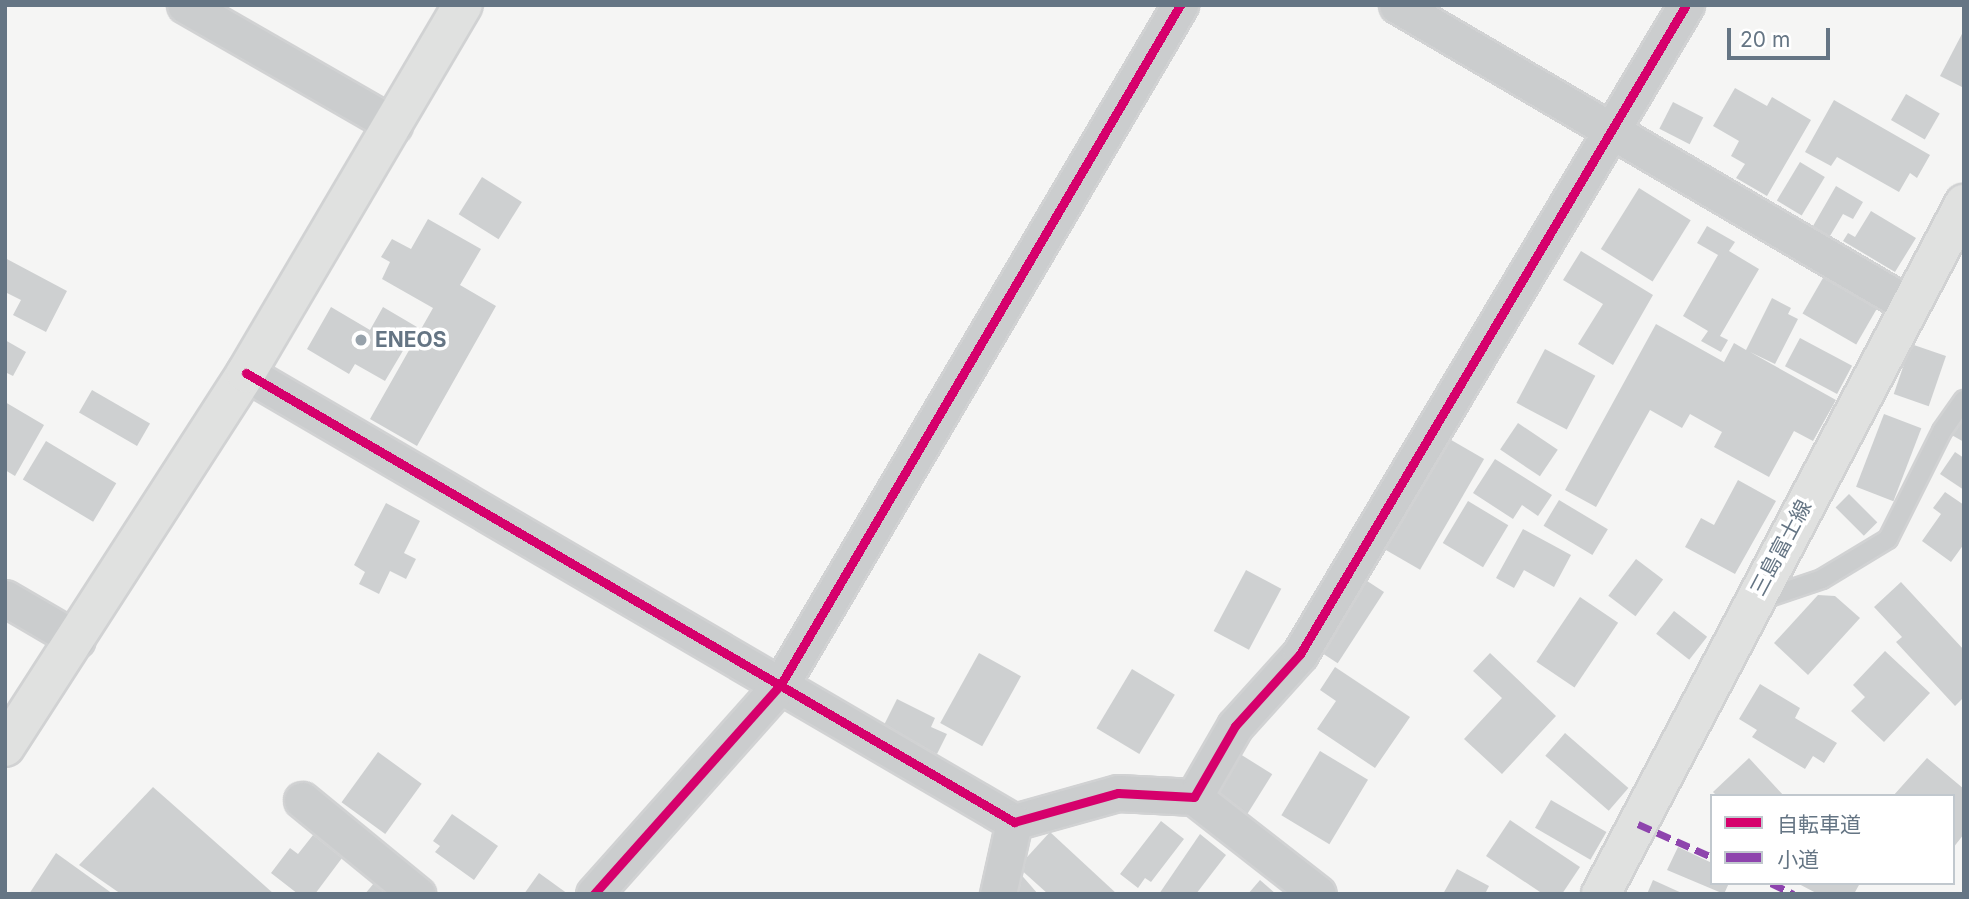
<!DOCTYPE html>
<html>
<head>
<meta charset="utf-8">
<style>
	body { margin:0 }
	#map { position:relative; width:1969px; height:899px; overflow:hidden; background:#f5f5f4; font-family:Inter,"Noto Sans JP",sans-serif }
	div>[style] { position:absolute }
	.building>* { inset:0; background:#ced0d1; transform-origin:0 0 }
	.roads { filter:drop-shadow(2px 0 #d1d2d3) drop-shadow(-2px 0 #d1d2d3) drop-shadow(0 2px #d1d2d3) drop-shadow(0 -2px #d1d2d3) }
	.lane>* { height:18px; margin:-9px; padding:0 9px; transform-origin:9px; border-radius:9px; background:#cbcdce }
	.street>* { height:35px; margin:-17.5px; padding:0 17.5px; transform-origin:17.5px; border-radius:17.5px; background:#cbcdce }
	.secondary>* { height:38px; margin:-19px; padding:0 19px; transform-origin:19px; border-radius:19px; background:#e0e1e0 }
	.primary>* { height:38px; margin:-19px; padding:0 19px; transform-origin:19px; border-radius:19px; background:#e0e1e0 }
	.quiet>* { height:7px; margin-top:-3.5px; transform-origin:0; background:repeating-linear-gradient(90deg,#8e44ad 0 14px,transparent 0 21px) }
	.cycleway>* { height:9px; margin:-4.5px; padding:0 4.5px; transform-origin:4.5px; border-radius:4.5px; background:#d6006c }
	.dots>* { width:19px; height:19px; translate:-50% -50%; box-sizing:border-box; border:4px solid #fff; border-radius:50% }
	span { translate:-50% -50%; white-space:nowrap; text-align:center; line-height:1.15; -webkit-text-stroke:7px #fff; paint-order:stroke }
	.poi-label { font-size:21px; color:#657584; font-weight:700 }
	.left { translate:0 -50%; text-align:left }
	.street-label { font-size:21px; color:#657584 }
	.frame { position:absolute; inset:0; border:7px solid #657584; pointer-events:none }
	.legend { position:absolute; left:1710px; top:794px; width:245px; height:91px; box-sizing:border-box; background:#fff; border:2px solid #c1c8ce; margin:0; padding:9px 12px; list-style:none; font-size:21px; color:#657584 }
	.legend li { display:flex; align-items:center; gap:14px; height:35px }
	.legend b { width:35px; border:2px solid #c1c8ce }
	.scale { position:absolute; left:1727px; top:28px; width:103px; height:32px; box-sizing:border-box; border:4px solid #657584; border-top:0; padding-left:9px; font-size:21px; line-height:24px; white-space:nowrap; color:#657584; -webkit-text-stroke:5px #fff; paint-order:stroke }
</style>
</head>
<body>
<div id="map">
	<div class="building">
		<i style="clip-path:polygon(1964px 30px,1964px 88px,1940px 76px)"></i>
		<i style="clip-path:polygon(1735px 88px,1767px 106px,1772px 97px,1811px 120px,1767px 196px,1736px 178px,1745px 164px,1731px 156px,1739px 141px,1713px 126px)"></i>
		<i style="left:1906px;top:94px;width:39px;height:30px;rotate:30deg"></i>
		<i style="clip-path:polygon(1834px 100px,1930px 155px,1917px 178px,1910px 173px,1899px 192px,1837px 157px,1831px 166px,1805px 152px)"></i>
		<i style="left:1673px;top:102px;width:34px;height:30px;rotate:27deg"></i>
		<i style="left:1800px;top:162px;width:29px;height:45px;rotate:31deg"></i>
		<i style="left:482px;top:177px;width:47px;height:44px;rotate:32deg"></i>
		<i style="clip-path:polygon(1836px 186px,1863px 202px,1853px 219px,1843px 214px,1830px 236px,1813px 226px)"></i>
		<i style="left:1639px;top:188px;width:61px;height:72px;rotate:32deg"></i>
		<i style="clip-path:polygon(1871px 211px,1916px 238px,1895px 272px,1843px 241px,1848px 233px,1855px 237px)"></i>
		<i style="clip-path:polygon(428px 219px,481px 249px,460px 285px,496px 306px,417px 446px,370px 419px,433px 308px,382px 279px,390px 262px,381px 257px,392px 239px,411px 249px)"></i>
		<i style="clip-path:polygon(1707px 226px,1735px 242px,1729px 251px,1759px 269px,1720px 336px,1728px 340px,1721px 352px,1701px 341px,1708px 331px,1683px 316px,1718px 255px,1697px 243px)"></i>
		<i style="clip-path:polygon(1581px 251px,1653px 295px,1613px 365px,1578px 344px,1603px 304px,1563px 280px)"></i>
		<i style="clip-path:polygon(5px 258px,67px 291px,46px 332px,13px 315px,21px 300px,5px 292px)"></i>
		<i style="left:1823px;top:278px;width:62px;height:41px;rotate:30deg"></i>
		<i style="clip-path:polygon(1772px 298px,1791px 308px,1788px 314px,1798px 319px,1775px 364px,1750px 352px,1836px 400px,1813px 441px,1794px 431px,1769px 477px,1714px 447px,1722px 432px,1690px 414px,1682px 428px,1650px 410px,1596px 507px,1565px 490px,1656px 324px,1724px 362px,1734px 343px,1746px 350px)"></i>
		<i style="clip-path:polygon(331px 307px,370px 330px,383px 307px,417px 327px,385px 381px,355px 364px,349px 374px,307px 349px)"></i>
		<i style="left:1800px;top:338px;width:59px;height:32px;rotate:28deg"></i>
		<i style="clip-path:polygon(5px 340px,26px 352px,13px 376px,5px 372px)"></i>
		<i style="left:1911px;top:344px;width:37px;height:53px;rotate:19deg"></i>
		<i style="left:1545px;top:349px;width:57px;height:61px;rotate:28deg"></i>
		<i style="left:92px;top:390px;width:67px;height:26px;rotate:30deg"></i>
		<i style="clip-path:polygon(5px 402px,44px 425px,15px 476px,5px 470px)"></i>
		<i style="clip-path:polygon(1964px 408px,1964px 442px,1948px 433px)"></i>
		<i style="left:1884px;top:414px;width:40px;height:78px;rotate:21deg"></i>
		<i style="left:1518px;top:423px;width:48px;height:32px;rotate:34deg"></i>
		<i style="left:1446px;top:437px;width:44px;height:128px;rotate:30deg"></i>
		<i style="left:46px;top:441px;width:82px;height:45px;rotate:31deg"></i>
		<i style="clip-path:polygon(1955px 452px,1964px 458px,1964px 490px,1940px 474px)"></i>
		<i style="clip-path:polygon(1495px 459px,1552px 495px,1538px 516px,1522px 505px,1513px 519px,1473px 493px)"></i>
		<i style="clip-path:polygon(1738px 480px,1776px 501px,1735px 574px,1685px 547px,1701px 518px,1714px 525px)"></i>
		<i style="clip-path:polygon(1945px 492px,1964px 505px,1964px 544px,1951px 562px,1922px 541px,1941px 514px,1933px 508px)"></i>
		<i style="left:1849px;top:494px;width:40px;height:19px;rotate:45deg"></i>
		<i style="left:1559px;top:500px;width:57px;height:30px;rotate:31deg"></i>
		<i style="left:1468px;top:501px;width:47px;height:49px;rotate:31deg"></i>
		<i style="clip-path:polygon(386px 503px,420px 521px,404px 553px,416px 559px,406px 579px,390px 571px,379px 594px,359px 584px,365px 572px,354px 565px)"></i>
		<i style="clip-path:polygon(1523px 529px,1571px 555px,1554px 587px,1524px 570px,1514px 588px,1496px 578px)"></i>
		<i style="left:1636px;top:559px;width:34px;height:46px;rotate:37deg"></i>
		<i style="left:1246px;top:570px;width:40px;height:69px;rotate:28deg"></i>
		<i style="left:1358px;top:575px;width:31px;height:85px;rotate:33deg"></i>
		<i style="clip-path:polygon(1901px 582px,1964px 650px,1964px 697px,1955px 706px,1896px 642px,1902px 637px,1874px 607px)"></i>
		<i style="clip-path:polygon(1818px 595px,1835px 596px,1860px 618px,1808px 675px,1774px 643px)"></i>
		<i style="left:1580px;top:597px;width:46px;height:78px;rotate:34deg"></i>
		<i style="left:1674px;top:611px;width:42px;height:29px;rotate:38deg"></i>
		<i style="clip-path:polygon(1885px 651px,1930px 693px,1884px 742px,1851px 711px,1865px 697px,1853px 685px)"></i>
		<i style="left:979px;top:653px;width:48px;height:80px;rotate:29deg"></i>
		<i style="clip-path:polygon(1490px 653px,1556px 716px,1502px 774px,1464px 739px,1502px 698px,1473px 671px)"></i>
		<i style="clip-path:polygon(1335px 667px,1410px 717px,1375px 768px,1317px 729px,1336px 701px,1320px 690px)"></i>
		<i style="left:1132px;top:669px;width:50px;height:69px;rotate:31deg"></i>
		<i style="clip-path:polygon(1760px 684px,1800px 708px,1795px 718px,1837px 743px,1824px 763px,1813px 756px,1805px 769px,1752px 737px,1757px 730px,1739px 719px)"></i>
		<i style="clip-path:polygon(897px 699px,935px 718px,931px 727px,947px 734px,937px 754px,883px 727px)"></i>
		<i style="left:1565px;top:733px;width:84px;height:30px;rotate:41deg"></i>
		<i style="left:1320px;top:751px;width:56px;height:75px;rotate:31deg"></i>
		<i style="left:378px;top:752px;width:54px;height:62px;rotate:36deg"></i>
		<i style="left:1240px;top:754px;width:38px;height:49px;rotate:32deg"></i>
		<i style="clip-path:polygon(1749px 758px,1784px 796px,1717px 796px,1713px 792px)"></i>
		<i style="clip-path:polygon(1927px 758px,1964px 789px,1964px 834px,1953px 848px,1953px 796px,1893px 796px)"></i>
		<i style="clip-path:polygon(153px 787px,274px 894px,121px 894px,79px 865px)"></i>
		<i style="left:1551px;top:800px;width:64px;height:32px;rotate:30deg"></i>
		<i style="clip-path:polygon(452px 814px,498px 846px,474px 880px,435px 852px,440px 846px,433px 841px)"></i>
		<i style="clip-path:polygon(1510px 820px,1580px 867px,1562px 894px,1543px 894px,1486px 856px)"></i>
		<i style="clip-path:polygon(1161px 821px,1184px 839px,1151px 882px,1145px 878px,1138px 888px,1120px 874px)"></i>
		<i style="clip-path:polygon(1050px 832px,1117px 894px,1048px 894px,1018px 867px)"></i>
		<i style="clip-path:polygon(1200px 834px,1226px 855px,1196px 894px,1159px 894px)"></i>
		<i style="clip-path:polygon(313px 835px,342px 858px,315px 894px,298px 894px,271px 873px,290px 848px,298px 854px)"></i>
		<i style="clip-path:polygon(1678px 847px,1712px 863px,1712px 883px,1729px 883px,1724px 894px,1667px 870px)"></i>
		<i style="clip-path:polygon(56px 853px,113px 894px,29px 894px)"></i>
		<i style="clip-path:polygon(1457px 869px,1489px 886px,1485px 894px,1443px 894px)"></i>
		<i style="clip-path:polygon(1018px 871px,1038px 894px,1014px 894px)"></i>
		<i style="clip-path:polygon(539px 873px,568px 894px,524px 894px)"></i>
		<i style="clip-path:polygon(1260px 880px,1276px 894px,1248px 894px)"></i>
		<i style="clip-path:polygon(1653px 880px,1684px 894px,1647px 894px)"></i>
		<i style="clip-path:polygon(374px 883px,389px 894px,365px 894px)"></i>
		<i style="clip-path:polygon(1797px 883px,1860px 883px,1854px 894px,1818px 894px)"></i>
	</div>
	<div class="roads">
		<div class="lane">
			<i style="left:1760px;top:600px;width:65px;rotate:-18.7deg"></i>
			<i style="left:1822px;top:579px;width:77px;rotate:-31.2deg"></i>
			<i style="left:1888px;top:539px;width:121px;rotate:-63.4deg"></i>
			<i style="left:1942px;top:431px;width:38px;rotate:-55deg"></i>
		</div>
		<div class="street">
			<i style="left:185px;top:5px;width:241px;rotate:29.9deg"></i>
			<i style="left:1397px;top:5px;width:593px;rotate:30.37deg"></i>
			<i style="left:246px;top:373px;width:890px;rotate:30.31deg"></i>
			<i style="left:1014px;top:822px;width:108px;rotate:-15.6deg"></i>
			<i style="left:1118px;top:793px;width:76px;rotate:3deg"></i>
			<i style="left:1194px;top:797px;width:82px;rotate:-60deg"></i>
			<i style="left:1235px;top:726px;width:97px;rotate:-47.9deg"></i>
			<i style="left:1300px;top:654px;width:755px;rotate:-59.26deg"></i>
			<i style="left:5px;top:598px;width:83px;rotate:30.3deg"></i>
			<i style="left:1194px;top:797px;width:157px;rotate:38deg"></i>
			<i style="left:302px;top:800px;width:149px;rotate:39.3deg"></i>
			<i style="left:594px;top:894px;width:281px;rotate:-48.3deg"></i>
			<i style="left:781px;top:684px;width:788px;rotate:-59.56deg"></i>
			<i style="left:998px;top:894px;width:74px;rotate:-77.5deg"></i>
		</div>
		<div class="secondary">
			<i style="left:5px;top:747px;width:445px;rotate:-57.2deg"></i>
			<i style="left:246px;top:373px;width:427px;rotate:-59.5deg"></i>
		</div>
		<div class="primary">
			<i style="left:1601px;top:894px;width:780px;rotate:-62.25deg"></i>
		</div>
	</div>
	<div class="quiet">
		<i style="left:1638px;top:824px;width:81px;rotate:24deg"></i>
		<i style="left:1771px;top:883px;width:25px;rotate:26deg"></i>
	</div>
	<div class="cycleway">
		<i style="left:246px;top:373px;width:890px;rotate:30.31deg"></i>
		<i style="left:1014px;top:822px;width:108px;rotate:-15.6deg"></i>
		<i style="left:1118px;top:793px;width:76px;rotate:3deg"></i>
		<i style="left:1194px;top:797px;width:82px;rotate:-60deg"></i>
		<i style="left:1235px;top:726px;width:97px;rotate:-47.9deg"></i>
		<i style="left:1300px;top:654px;width:755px;rotate:-59.26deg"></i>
		<i style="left:594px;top:894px;width:281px;rotate:-48.3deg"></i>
		<i style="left:781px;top:684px;width:788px;rotate:-59.56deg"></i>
	</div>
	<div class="dots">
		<i style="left:361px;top:340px;background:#97a2ab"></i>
	</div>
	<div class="poi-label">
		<span class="left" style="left:375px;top:340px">ENEOS</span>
	</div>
	<div class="street-label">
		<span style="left:1781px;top:548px;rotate:-62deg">三島富士線</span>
	</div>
	<div class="frame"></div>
	<ul class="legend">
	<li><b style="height:9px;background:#d6006c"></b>自転車道</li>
	<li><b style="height:9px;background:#8e44ad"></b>小道</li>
	</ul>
	<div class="scale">20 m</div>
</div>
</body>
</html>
